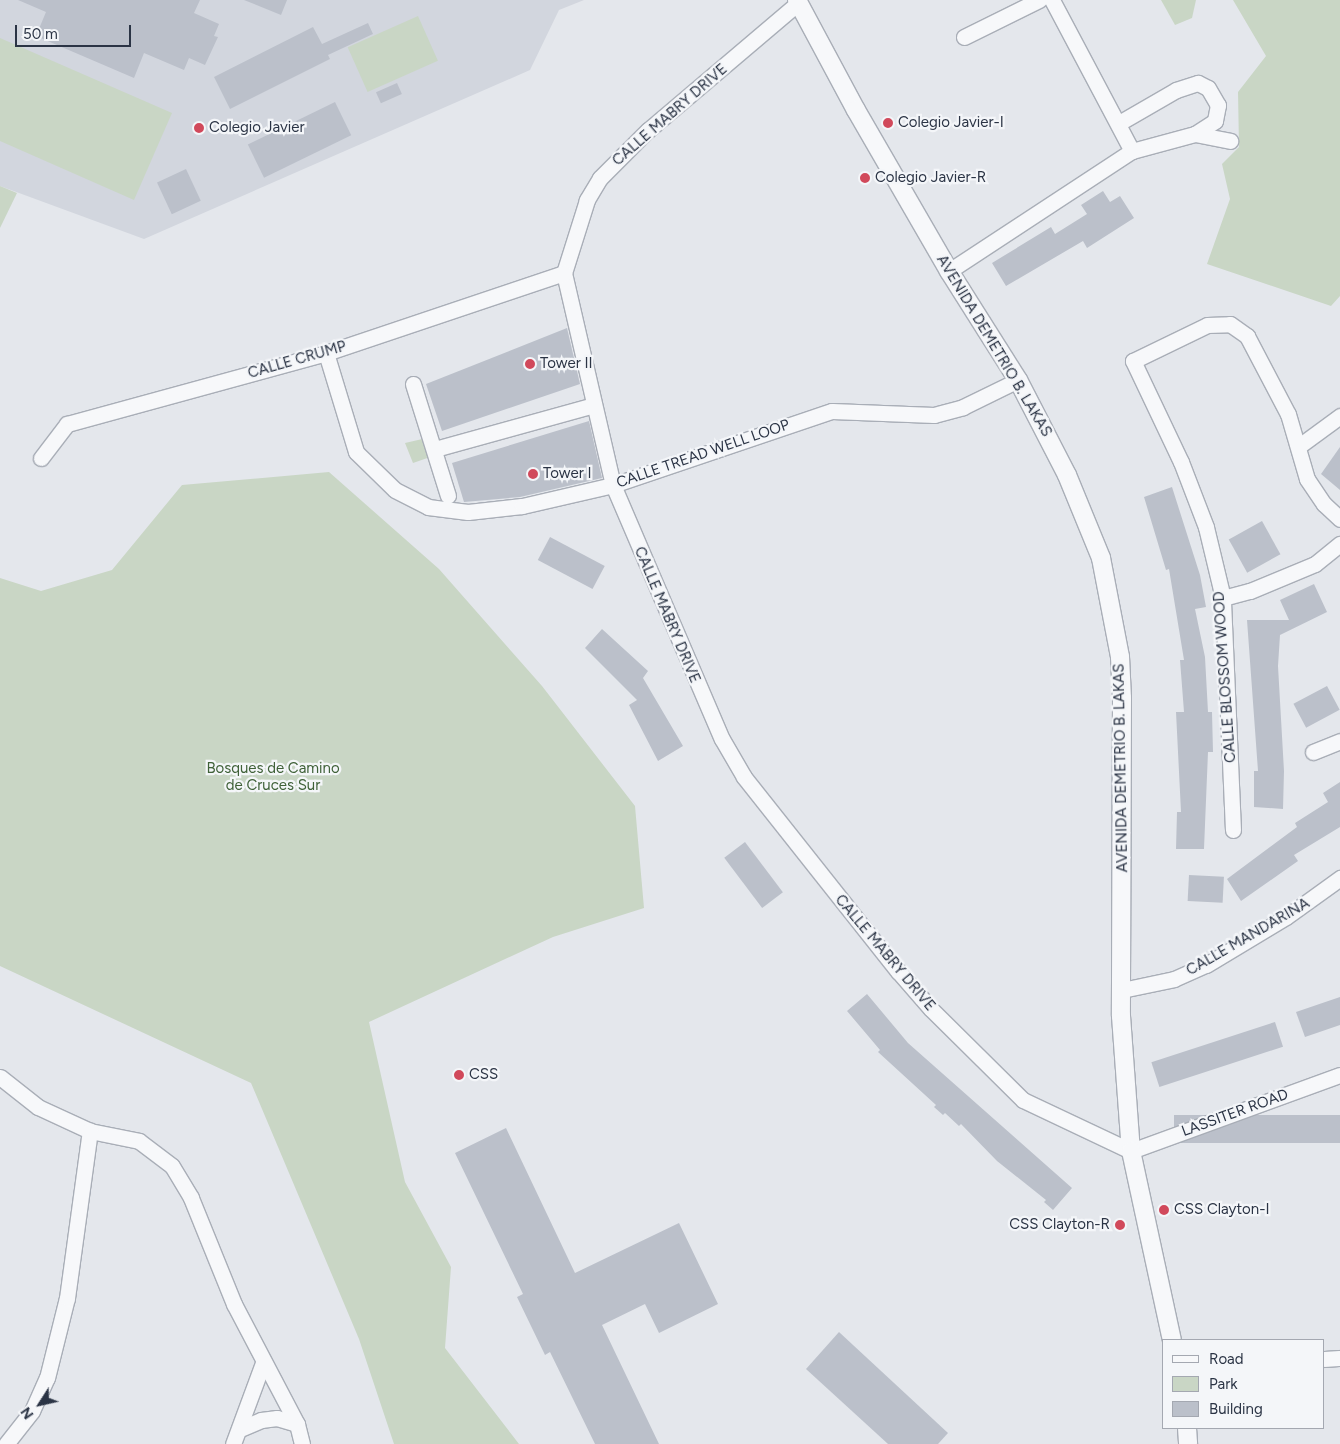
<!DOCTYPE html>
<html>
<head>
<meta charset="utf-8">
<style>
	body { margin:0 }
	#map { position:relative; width:1340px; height:1444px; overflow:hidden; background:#e4e7ec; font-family:Figtree,sans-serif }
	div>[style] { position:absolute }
	.built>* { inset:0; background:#d2d6de }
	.green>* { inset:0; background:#c9d6c5; transform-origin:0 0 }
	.building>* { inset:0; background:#bbc0ca; transform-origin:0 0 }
	.roads { filter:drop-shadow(1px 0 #a9aeb7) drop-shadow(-1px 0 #a9aeb7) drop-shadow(0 1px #a9aeb7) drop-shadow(0 -1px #a9aeb7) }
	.minor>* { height:15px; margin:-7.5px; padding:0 7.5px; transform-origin:7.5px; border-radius:7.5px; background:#f7f8fa }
	.tertiary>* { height:18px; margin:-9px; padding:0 9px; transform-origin:9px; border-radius:9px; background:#f7f8fa }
	.dots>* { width:14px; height:14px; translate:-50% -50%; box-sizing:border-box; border:2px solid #f4f6f9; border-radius:50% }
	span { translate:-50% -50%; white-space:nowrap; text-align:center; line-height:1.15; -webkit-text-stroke:4.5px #f4f6f9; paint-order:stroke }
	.street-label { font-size:15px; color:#2b3445 }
	.poi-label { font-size:15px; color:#2b3445 }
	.left { translate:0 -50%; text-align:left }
	.right { translate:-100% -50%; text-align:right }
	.park-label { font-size:15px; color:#3f6138 }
	.legend { position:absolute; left:1162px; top:1339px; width:162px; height:90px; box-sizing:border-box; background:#f4f6f9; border:1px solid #a4a8b1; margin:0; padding:6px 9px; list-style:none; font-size:15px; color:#2b3445 }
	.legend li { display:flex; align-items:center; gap:10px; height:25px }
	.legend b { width:25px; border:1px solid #a4a8b1 }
	.north { position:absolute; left:15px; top:1379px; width:50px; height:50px; -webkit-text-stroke:4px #f4f6f9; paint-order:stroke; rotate:235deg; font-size:14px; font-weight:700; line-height:20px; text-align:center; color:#2b3445 }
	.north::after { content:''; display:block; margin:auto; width:18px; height:22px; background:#2b3445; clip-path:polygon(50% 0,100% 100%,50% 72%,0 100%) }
	.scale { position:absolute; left:15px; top:25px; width:116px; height:22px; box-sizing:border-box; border:2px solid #2b3445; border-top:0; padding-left:6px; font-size:15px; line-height:18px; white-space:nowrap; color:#2b3445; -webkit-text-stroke:4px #f4f6f9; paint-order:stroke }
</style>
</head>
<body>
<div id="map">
	<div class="built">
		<i style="clip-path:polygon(0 0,584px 0,559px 10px,530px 70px,144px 239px,0 186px)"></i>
	</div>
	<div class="green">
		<i style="clip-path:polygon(1161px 0,1196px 0,1192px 18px,1175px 25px)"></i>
		<i style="clip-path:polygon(1233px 0,1340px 0,1340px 296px,1331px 306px,1207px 264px,1230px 199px,1222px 164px,1239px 147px,1238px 92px,1266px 56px)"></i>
		<i style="left:418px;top:16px;width:49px;height:77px;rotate:66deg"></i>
		<i style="clip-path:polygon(0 38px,172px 113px,134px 200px,0 141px)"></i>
		<i style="clip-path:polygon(0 186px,17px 193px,0 228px)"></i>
		<i style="clip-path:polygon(431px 437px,436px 455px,413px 463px,405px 443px)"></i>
		<i style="clip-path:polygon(329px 472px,439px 569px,542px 686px,635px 806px,644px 908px,553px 937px,369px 1022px,405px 1182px,451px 1267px,445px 1348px,519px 1444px,394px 1444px,359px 1339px,251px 1083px,0 966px,0 578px,41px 591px,112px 570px,182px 485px)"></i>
	</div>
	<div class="building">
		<i style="clip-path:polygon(18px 0,200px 0,194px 13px,219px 24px,214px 36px,218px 37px,205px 65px,189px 58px,184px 70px,144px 53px,134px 78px,36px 36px,46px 12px)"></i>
		<i style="clip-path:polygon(244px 0,287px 0,281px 15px)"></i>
		<i style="clip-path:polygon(368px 23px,373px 34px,328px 55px,330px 59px,230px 109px,214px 77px,313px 27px,322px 44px)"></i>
		<i style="left:397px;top:83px;width:12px;height:23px;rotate:66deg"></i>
		<i style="left:335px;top:102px;width:37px;height:97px;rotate:64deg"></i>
		<i style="left:186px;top:169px;width:35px;height:32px;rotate:65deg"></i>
		<i style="clip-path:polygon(1103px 191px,1110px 202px,1120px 196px,1134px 218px,1087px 248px,1083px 241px,1006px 286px,992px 263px,1051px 227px,1055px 234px,1087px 214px,1081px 205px)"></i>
		<i style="clip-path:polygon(567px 328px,580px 384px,442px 431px,426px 384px)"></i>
		<i style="clip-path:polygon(589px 421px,602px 478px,520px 497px,464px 502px,452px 463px)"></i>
		<i style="clip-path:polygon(1340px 447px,1340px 490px,1321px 474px)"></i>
		<i style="clip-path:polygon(1172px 487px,1200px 575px,1206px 607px,1195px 609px,1205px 657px,1208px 712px,1212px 712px,1213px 752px,1208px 752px,1204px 849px,1176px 849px,1177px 812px,1181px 812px,1176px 712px,1184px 712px,1180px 660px,1184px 660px,1169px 569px,1166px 570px,1144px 497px)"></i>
		<i style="left:1262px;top:521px;width:38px;height:38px;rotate:61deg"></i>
		<i style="left:550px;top:537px;width:62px;height:26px;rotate:28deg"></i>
		<i style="clip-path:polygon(1314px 584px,1327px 612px,1280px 635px,1278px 666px,1284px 771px,1283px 809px,1254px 807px,1254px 771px,1258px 771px,1247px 620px,1289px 620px,1280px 600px)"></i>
		<i style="clip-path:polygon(602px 629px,648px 671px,643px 678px,683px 746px,658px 761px,629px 705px,637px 700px,585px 648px)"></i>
		<i style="left:1327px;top:686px;width:27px;height:38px;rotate:62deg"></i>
		<i style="clip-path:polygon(1340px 782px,1340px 827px,1294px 855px,1298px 861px,1241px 901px,1227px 879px,1297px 827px,1295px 823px,1328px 802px,1323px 793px)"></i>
		<i style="left:745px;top:842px;width:63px;height:26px;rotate:53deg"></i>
		<i style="left:1189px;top:875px;width:35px;height:26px;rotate:3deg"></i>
		<i style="clip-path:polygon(867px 994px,908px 1043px,1072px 1188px,1053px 1210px,1044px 1202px,1046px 1200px,997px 1161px,961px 1124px,959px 1126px,945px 1113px,943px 1115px,934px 1107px,936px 1105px,878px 1052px,880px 1050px,847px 1011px)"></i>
		<i style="clip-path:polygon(1340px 997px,1340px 1025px,1305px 1037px,1296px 1012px)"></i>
		<i style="left:1275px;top:1022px;width:26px;height:130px;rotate:72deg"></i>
		<i style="left:1340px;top:1115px;width:28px;height:166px;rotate:90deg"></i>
		<i style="clip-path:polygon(506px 1128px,575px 1273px,679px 1223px,718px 1304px,659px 1333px,645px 1304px,602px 1325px,659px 1444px,595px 1444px,550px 1352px,545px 1355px,517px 1297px,523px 1294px,455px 1153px)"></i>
		<i style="clip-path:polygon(839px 1332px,948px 1433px,938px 1444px,888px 1444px,806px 1369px)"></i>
	</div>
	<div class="roads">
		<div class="minor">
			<i style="left:1052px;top:0;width:171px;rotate:62.1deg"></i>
			<i style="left:798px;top:3px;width:197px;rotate:139.7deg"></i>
			<i style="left:648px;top:130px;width:68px;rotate:135deg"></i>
			<i style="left:600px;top:178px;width:26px;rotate:121deg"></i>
			<i style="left:587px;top:200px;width:77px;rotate:107.5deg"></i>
			<i style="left:564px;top:273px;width:218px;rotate:77deg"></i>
			<i style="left:613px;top:485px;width:276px;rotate:66.8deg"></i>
			<i style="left:722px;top:739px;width:44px;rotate:59.9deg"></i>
			<i style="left:744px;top:777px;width:248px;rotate:51.6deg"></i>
			<i style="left:898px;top:971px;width:50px;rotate:49deg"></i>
			<i style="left:931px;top:1009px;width:129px;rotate:44.7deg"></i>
			<i style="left:1023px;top:1100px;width:119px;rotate:25.3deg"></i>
			<i style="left:1131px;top:1151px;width:222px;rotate:-20deg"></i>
			<i style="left:964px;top:37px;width:84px;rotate:-26.3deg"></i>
			<i style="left:1119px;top:123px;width:66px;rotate:-30.1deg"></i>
			<i style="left:1176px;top:90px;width:23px;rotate:-18deg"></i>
			<i style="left:1198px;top:83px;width:11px;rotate:27deg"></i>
			<i style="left:1208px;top:88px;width:20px;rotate:60deg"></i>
			<i style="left:1218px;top:105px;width:16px;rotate:101deg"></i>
			<i style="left:1215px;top:121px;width:24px;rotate:147deg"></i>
			<i style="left:949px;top:271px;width:219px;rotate:-33.3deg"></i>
			<i style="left:1132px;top:151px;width:65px;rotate:-15.1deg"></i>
			<i style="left:1195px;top:134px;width:36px;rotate:11deg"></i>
			<i style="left:326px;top:353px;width:103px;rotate:73.1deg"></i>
			<i style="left:356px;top:452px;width:54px;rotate:44.3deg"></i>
			<i style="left:395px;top:490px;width:37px;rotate:27deg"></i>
			<i style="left:428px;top:507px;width:40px;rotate:7.1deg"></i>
			<i style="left:468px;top:512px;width:54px;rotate:-6.3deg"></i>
			<i style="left:522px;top:506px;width:93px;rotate:-13deg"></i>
			<i style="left:613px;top:485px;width:231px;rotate:-18.7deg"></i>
			<i style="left:832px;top:411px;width:102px;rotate:2.2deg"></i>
			<i style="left:934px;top:415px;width:30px;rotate:-15deg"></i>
			<i style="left:963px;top:407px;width:61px;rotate:-26.1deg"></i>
			<i style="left:413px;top:384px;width:117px;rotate:72.6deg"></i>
			<i style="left:1299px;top:446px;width:51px;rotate:-36.2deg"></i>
			<i style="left:435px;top:449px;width:165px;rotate:-15.5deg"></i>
			<i style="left:41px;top:458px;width:43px;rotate:-52.6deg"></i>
			<i style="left:67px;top:424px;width:269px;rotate:-15.3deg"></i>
			<i style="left:326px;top:353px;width:251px;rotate:-18.6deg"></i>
			<i style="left:1223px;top:598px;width:28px;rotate:-15deg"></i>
			<i style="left:1250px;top:591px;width:70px;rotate:-22.6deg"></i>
			<i style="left:1315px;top:564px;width:32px;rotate:-39deg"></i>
			<i style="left:1313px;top:752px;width:29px;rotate:-22deg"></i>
			<i style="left:1233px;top:830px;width:232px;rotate:-92.5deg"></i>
			<i style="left:1223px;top:598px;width:73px;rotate:-103.5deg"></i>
			<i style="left:1206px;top:527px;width:70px;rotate:-111deg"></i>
			<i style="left:1181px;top:462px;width:112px;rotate:-115.4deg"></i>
			<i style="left:1133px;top:361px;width:82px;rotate:-25.9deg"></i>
			<i style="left:1207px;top:325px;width:23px;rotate:-2deg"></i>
			<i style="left:1230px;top:324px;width:21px;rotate:35deg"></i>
			<i style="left:1247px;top:336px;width:88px;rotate:62.3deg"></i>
			<i style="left:1288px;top:414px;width:68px;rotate:73.7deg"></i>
			<i style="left:1307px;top:479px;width:30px;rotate:56deg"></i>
			<i style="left:1324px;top:504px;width:22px;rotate:43deg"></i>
			<i style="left:1122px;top:990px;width:53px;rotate:-11.9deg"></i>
			<i style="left:1174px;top:979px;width:35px;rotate:-24deg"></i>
			<i style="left:1206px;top:965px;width:93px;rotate:-31deg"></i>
			<i style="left:1286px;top:917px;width:67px;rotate:-35.8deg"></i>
			<i style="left:0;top:1077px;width:48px;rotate:38.3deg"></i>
			<i style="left:38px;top:1107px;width:57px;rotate:24.8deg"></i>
			<i style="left:90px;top:1131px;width:50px;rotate:11.5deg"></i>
			<i style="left:139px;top:1141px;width:41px;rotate:37.1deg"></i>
			<i style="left:172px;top:1166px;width:37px;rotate:59deg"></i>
			<i style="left:191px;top:1198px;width:114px;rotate:67.9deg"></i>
			<i style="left:234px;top:1304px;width:136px;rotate:62.3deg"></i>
			<i style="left:297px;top:1424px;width:21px;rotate:76deg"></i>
			<i style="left:1324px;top:1359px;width:16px;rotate:-4deg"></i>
			<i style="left:240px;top:1429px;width:23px;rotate:-23deg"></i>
			<i style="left:261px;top:1420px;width:16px;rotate:-7deg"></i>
			<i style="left:277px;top:1418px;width:21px;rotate:17deg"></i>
			<i style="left:6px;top:1444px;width:42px;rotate:-51.8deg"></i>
			<i style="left:32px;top:1411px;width:36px;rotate:-66deg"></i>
			<i style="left:47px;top:1378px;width:82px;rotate:-76deg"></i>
			<i style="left:67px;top:1298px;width:169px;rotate:-82.2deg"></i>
			<i style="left:233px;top:1444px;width:86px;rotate:-69.7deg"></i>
		</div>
		<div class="tertiary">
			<i style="left:797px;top:0;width:125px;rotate:61.8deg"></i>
			<i style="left:856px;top:110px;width:186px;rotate:60deg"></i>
			<i style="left:949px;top:271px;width:129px;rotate:57.7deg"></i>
			<i style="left:1018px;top:380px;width:107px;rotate:62.7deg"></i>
			<i style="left:1067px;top:475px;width:90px;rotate:67.7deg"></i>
			<i style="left:1101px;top:558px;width:101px;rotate:79.1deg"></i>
			<i style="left:1120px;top:657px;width:41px;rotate:87.2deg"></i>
			<i style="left:1122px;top:698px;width:318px;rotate:90.2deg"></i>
			<i style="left:1121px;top:1016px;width:135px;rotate:85.8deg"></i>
			<i style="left:1131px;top:1151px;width:193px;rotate:77.8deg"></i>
			<i style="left:1187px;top:1428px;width:16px;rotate:86deg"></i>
		</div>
	</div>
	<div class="dots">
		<i style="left:888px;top:123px;background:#d1495b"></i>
		<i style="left:199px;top:128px;background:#d1495b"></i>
		<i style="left:865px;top:178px;background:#d1495b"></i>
		<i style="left:530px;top:364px;background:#d1495b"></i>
		<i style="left:533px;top:474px;background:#d1495b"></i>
		<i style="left:459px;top:1075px;background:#d1495b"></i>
		<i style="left:1164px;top:1210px;background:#d1495b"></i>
		<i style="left:1120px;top:1225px;background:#d1495b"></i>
	</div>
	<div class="street-label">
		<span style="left:670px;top:115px;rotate:-41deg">CALLE MABRY DRIVE</span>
		<span style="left:994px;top:346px;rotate:59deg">AVENIDA DEMETRIO B. LAKAS</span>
		<span style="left:297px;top:360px;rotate:-16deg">CALLE CRUMP</span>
		<span style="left:703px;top:454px;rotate:-19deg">CALLE TREAD WELL LOOP</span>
		<span style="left:667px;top:615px;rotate:67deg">CALLE MABRY DRIVE</span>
		<span style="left:1225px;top:677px;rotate:-94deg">CALLE BLOSSOM WOOD</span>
		<span style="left:1121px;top:768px;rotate:-91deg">AVENIDA DEMETRIO B. LAKAS</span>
		<span style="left:1248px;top:937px;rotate:-30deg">CALLE MANDARINA</span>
		<span style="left:885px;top:953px;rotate:50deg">CALLE MABRY DRIVE</span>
		<span style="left:1235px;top:1113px;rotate:-20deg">LASSITER ROAD</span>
	</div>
	<div class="poi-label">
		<span class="left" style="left:898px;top:123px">Colegio Javier-I</span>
		<span class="left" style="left:209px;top:128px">Colegio Javier</span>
		<span class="left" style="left:875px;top:178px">Colegio Javier-R</span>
		<span class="left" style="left:540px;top:364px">Tower II</span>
		<span class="left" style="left:543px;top:474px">Tower I</span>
		<span class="left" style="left:469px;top:1075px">CSS</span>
		<span class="left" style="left:1174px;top:1210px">CSS Clayton-I</span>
		<span class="right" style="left:1110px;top:1225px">CSS Clayton-R</span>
	</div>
	<div class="park-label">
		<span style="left:273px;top:777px">Bosques de Camino<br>de Cruces Sur</span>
	</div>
	<ul class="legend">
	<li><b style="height:6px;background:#f7f8fa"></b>Road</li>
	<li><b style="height:14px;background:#c9d6c5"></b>Park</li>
	<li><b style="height:14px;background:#bbc0ca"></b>Building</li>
	</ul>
	<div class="north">N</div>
	<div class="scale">50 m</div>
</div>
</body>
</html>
